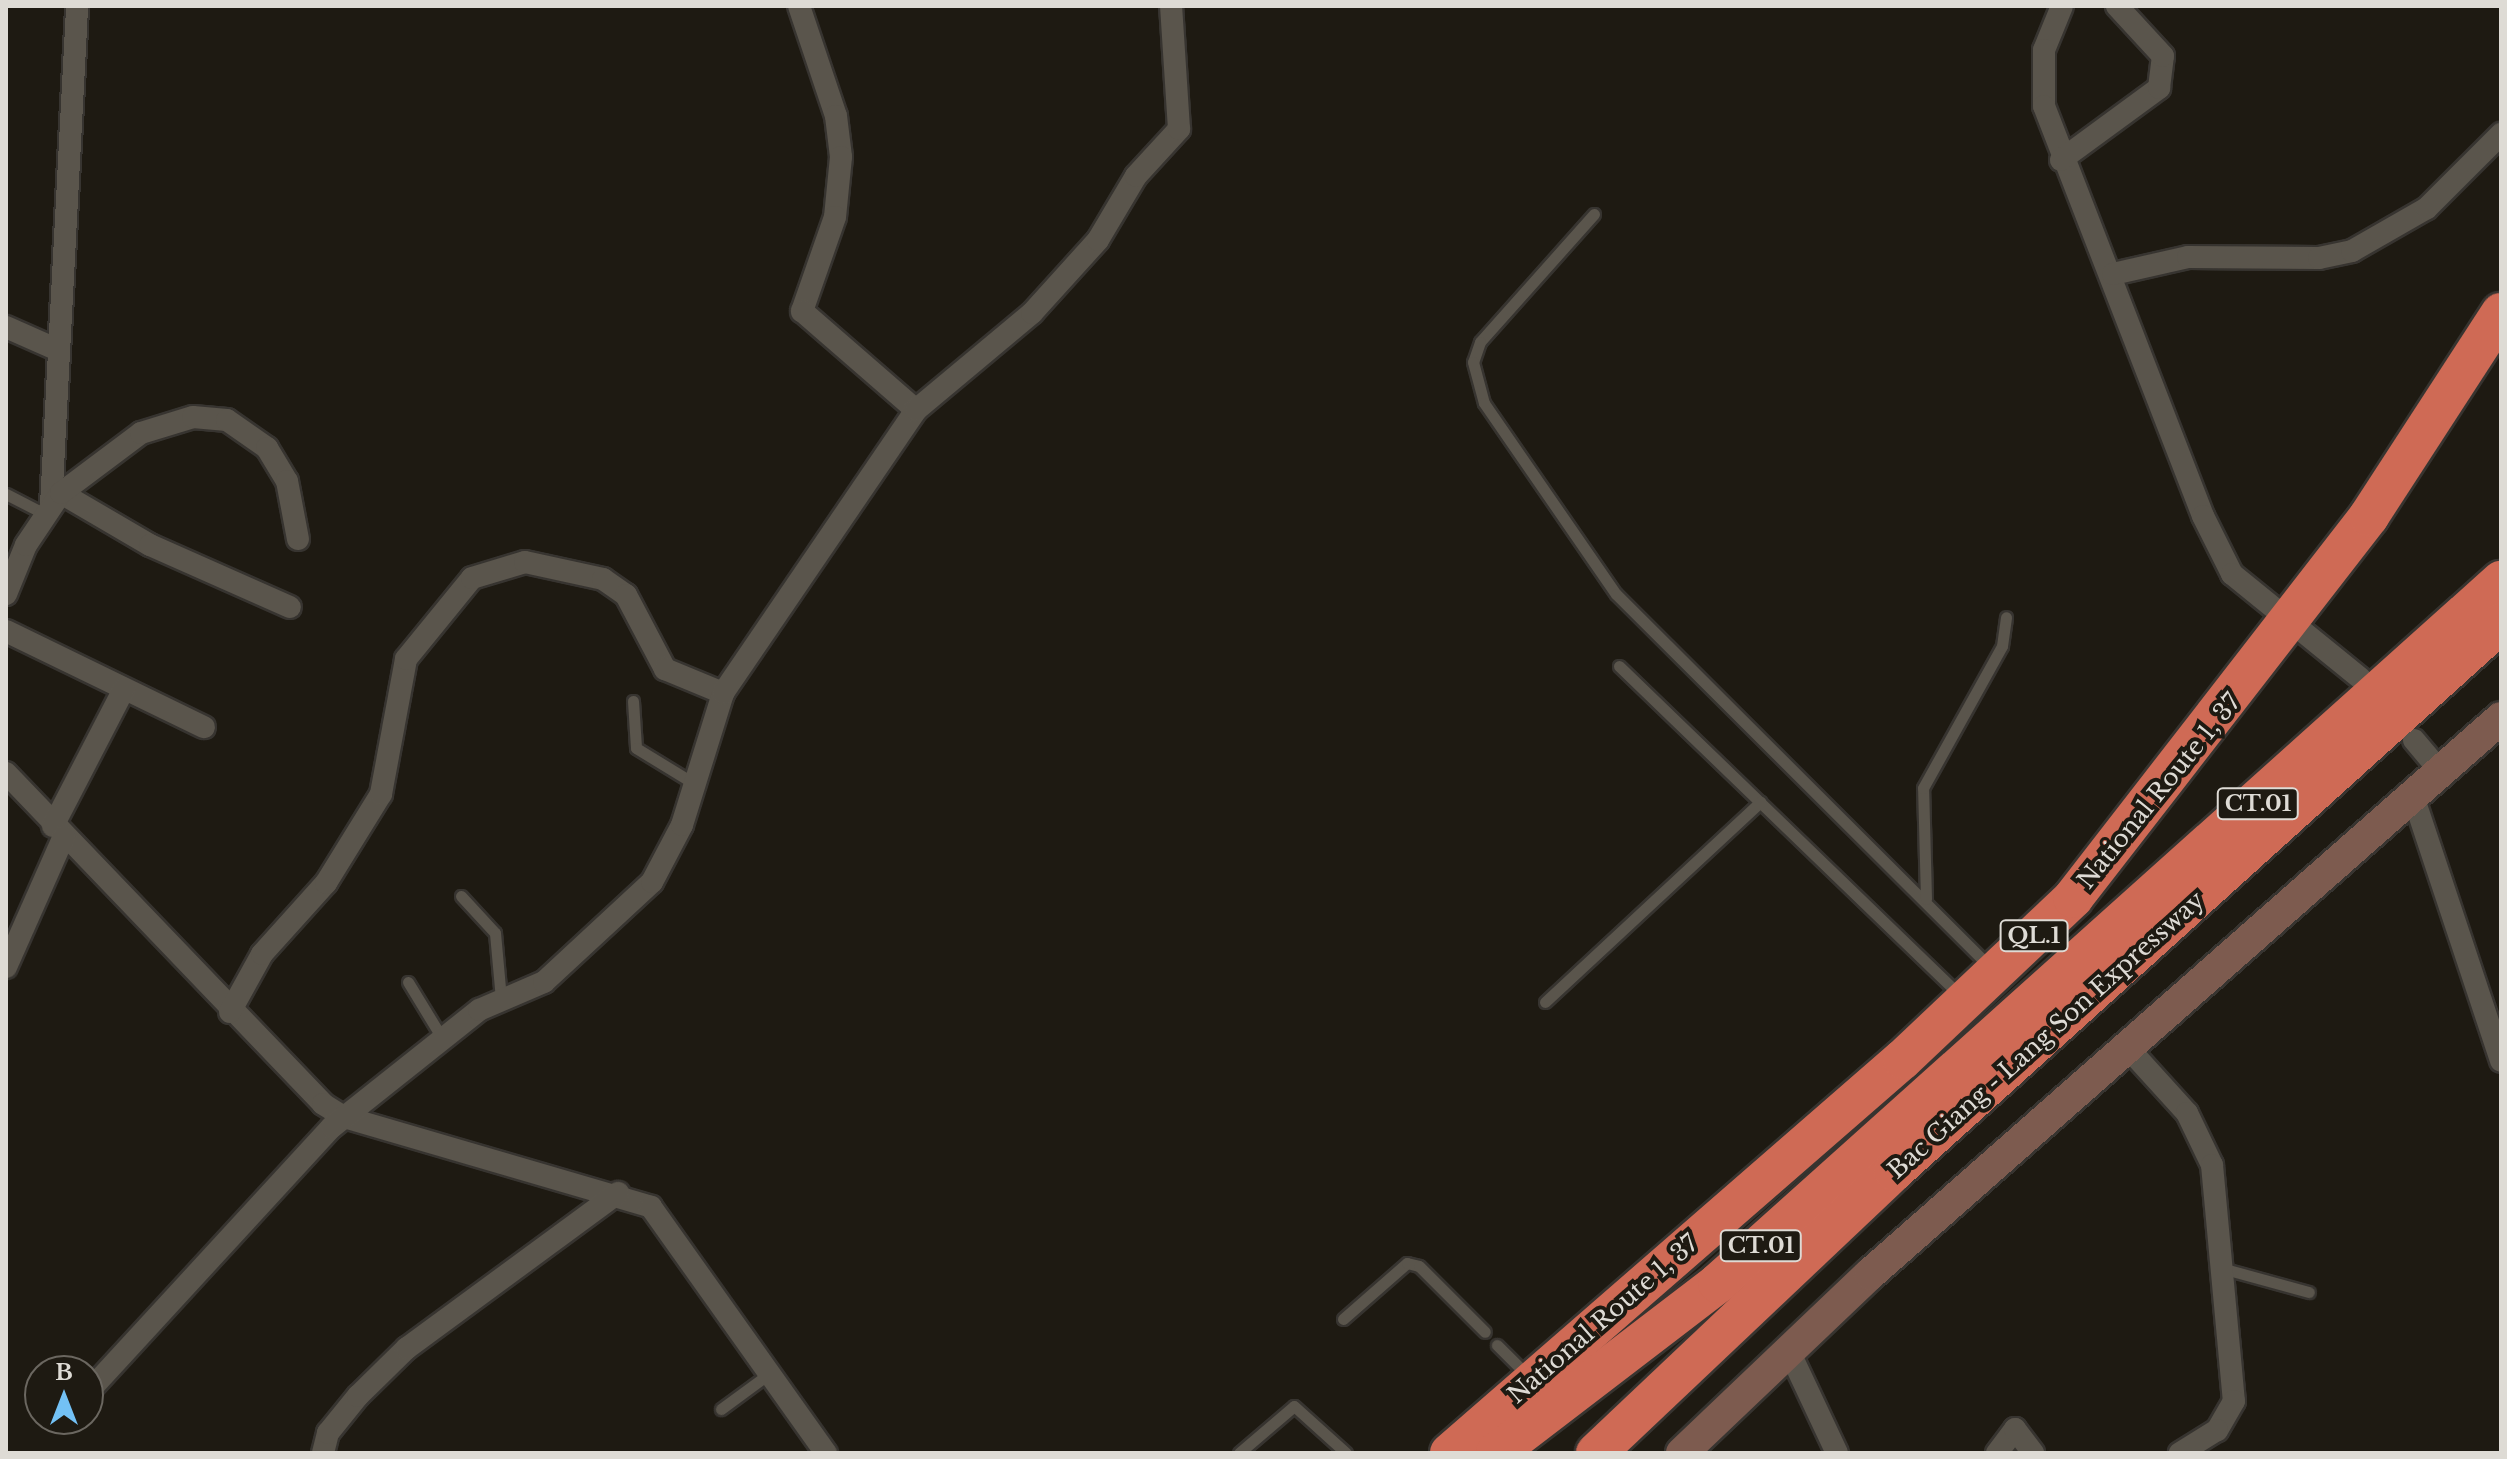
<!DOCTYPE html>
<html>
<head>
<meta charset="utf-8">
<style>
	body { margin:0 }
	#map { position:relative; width:2507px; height:1459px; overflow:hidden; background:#1e1a12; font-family:"Libre Baskerville",serif }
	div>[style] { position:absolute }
	.roads { filter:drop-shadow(2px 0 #373430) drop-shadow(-2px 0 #373430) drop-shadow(0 2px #373430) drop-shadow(0 -2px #373430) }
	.lane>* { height:11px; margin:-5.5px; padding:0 5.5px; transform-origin:5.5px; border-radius:5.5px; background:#5a554c }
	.street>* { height:22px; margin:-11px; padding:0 11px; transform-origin:11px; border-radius:11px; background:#5a554c }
	.secondary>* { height:32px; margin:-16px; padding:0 16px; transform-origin:16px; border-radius:16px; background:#7d5b4f }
	.highway>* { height:40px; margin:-20px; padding:0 20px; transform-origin:20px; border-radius:20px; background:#cf6a55 }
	span { translate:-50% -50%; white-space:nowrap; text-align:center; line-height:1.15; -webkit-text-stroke:8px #1e1a12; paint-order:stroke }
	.shield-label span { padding:2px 6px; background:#1e1a12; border:2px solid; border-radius:6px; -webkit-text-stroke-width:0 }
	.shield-label { font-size:22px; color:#dedbd5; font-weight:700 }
	.street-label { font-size:24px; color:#dedbd5 }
	.frame { position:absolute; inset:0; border:8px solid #dedbd5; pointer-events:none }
	.north { position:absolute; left:24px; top:1355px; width:80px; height:80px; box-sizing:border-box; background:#1e1a12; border:2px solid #6b6760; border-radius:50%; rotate:0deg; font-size:22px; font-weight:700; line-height:32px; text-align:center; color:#dedbd5 }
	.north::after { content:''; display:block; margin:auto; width:28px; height:36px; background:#73c1f5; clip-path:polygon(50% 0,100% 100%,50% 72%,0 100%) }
</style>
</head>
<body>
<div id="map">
	<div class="roads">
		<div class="lane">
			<i style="left:1594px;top:214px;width:171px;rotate:131.7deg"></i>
			<i style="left:1480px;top:342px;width:21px;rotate:109deg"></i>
			<i style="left:1473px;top:362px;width:42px;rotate:75deg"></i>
			<i style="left:1484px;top:403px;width:232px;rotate:55.4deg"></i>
			<i style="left:1616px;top:594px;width:528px;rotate:44.92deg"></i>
			<i style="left:6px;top:494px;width:44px;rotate:27.1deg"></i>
			<i style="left:1619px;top:666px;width:477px;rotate:44deg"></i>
			<i style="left:633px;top:701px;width:47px;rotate:86.3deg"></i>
			<i style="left:636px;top:748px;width:69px;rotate:31.4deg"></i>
			<i style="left:461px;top:896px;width:50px;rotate:47.4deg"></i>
			<i style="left:495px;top:933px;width:66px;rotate:84.8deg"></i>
			<i style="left:1926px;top:899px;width:111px;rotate:-91.5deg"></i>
			<i style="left:1923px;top:788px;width:162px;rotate:-60.9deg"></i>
			<i style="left:2002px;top:646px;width:29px;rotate:-82deg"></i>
			<i style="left:408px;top:982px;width:66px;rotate:58.7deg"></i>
			<i style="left:1545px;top:1002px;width:294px;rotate:-42.9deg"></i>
			<i style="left:2221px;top:1268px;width:91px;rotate:15.3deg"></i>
			<i style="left:1343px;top:1319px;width:85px;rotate:-41.2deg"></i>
			<i style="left:1407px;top:1263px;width:12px;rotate:14deg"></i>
			<i style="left:1419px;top:1266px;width:93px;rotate:45deg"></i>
			<i style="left:1497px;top:1345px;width:45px;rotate:45deg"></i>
			<i style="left:721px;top:1409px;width:61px;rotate:-36.3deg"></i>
			<i style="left:1239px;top:1453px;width:72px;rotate:-40.5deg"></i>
			<i style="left:1294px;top:1406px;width:70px;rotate:42.1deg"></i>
		</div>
		<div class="street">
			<i style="left:799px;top:6px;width:116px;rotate:71.4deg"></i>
			<i style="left:836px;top:116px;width:41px;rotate:83deg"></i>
			<i style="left:841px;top:157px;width:60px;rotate:95.7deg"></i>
			<i style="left:835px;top:217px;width:100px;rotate:109.3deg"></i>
			<i style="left:802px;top:311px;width:151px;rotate:41deg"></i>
			<i style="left:2062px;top:6px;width:48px;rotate:112.2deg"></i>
			<i style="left:2044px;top:50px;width:56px;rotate:90deg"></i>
			<i style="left:2044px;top:106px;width:440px;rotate:68.8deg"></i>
			<i style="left:2203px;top:516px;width:65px;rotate:63.4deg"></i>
			<i style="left:2232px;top:574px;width:165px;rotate:39.1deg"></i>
			<i style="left:2061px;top:160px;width:122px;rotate:-36.3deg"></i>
			<i style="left:2159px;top:88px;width:32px;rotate:-83deg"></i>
			<i style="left:2163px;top:56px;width:68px;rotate:-132.6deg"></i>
			<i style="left:2113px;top:274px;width:77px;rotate:-12.8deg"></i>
			<i style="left:2188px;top:257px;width:131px;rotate:0.4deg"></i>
			<i style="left:2319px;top:258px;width:34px;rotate:-12deg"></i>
			<i style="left:2352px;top:251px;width:86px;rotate:-29.8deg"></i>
			<i style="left:2427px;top:208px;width:105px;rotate:-45deg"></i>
			<i style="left:6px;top:327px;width:57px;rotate:23.9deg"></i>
			<i style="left:61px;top:493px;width:103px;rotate:30.3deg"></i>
			<i style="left:150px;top:545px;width:153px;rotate:23.9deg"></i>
			<i style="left:51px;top:505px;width:500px;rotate:-87deg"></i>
			<i style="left:6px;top:594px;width:53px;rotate:-67.8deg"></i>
			<i style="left:26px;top:545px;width:63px;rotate:-56.1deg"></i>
			<i style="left:61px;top:493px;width:100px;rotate:-36.9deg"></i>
			<i style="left:141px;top:433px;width:54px;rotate:-17.1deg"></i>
			<i style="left:193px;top:417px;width:34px;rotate:5deg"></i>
			<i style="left:227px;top:420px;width:49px;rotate:35deg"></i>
			<i style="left:267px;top:448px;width:39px;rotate:59deg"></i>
			<i style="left:287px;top:481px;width:59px;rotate:79.3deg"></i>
			<i style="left:6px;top:631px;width:220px;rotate:25.9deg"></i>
			<i style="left:2414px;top:740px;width:42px;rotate:49.8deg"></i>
			<i style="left:6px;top:773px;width:458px;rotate:46.2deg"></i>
			<i style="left:323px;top:1104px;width:25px;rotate:32deg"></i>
			<i style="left:344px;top:1117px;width:320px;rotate:16.3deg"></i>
			<i style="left:651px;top:1207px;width:302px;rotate:54.6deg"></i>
			<i style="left:2413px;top:796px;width:279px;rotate:71.6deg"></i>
			<i style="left:53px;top:826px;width:154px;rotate:-62.6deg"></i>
			<i style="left:6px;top:967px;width:143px;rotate:-66.1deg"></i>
			<i style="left:230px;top:1012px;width:66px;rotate:-61.1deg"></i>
			<i style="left:262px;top:954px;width:96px;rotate:-48deg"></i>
			<i style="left:326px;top:883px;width:105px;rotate:-58.3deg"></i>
			<i style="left:381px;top:794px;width:137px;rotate:-79.5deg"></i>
			<i style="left:406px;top:659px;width:104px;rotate:-50.8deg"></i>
			<i style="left:472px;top:578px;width:55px;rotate:-16.8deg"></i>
			<i style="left:525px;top:562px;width:80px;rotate:12.3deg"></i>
			<i style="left:603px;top:579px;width:28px;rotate:35deg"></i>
			<i style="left:626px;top:595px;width:84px;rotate:62.2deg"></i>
			<i style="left:665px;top:669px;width:63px;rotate:22.5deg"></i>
			<i style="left:2128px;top:1048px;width:88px;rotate:47.8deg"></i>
			<i style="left:2187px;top:1113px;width:58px;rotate:64.3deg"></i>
			<i style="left:2212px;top:1165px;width:237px;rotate:84.7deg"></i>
			<i style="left:2234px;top:1401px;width:34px;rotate:120deg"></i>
			<i style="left:2217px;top:1430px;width:44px;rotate:148.1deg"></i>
			<i style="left:1789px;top:1351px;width:113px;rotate:64.8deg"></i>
			<i style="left:88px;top:1392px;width:360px;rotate:-47.4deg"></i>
			<i style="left:332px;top:1127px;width:188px;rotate:-38.5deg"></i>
			<i style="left:479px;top:1010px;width:71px;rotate:-23.3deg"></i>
			<i style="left:544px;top:982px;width:147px;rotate:-42.8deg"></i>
			<i style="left:652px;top:882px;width:64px;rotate:-62.2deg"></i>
			<i style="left:682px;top:825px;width:138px;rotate:-72.7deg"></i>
			<i style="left:723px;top:693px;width:343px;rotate:-55.7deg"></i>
			<i style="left:916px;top:410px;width:151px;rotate:-39.9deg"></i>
			<i style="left:1032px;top:313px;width:98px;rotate:-47.9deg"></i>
			<i style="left:1098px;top:240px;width:74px;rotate:-59.3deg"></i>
			<i style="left:1136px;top:176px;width:64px;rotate:-47.5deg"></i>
			<i style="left:1179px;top:129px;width:123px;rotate:-93.7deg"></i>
			<i style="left:323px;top:1453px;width:21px;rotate:-76deg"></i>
			<i style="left:328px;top:1433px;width:48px;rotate:-51deg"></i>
			<i style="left:358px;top:1396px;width:69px;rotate:-44.4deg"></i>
			<i style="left:407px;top:1348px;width:262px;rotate:-36.3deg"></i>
			<i style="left:1997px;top:1453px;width:30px;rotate:-53deg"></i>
			<i style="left:2015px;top:1429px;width:30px;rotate:53deg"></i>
		</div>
		<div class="secondary">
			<i style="left:1682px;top:1453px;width:260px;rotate:-43.6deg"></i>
			<i style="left:1870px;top:1274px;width:841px;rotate:-41.38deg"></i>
		</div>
		<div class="highway">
			<i style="left:1450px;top:1453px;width:600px;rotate:-41.02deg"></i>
			<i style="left:1903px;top:1059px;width:234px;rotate:-43.4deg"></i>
			<i style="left:2073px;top:898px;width:483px;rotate:-52.2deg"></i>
			<i style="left:2369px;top:516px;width:242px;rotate:-57deg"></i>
			<i style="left:1496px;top:1453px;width:280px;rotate:-37.4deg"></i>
			<i style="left:1718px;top:1283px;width:1052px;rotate:-41.88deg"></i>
			<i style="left:1596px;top:1453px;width:410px;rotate:-43.4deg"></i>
			<i style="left:1894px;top:1171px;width:818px;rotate:-42.08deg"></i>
		</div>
	</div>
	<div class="shield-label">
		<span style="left:2258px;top:804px">CT.01</span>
		<span style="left:2034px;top:936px">QL.1</span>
		<span style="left:1761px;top:1246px">CT.01</span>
	</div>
	<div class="street-label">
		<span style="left:2159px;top:791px;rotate:-51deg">National Route 1, 37</span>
		<span style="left:2046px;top:1035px;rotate:-42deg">Bac Giang - Lang Son Expressway</span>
		<span style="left:1603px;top:1319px;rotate:-41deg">National Route 1, 37</span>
	</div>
	<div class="frame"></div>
	<div class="north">B</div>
</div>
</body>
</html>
